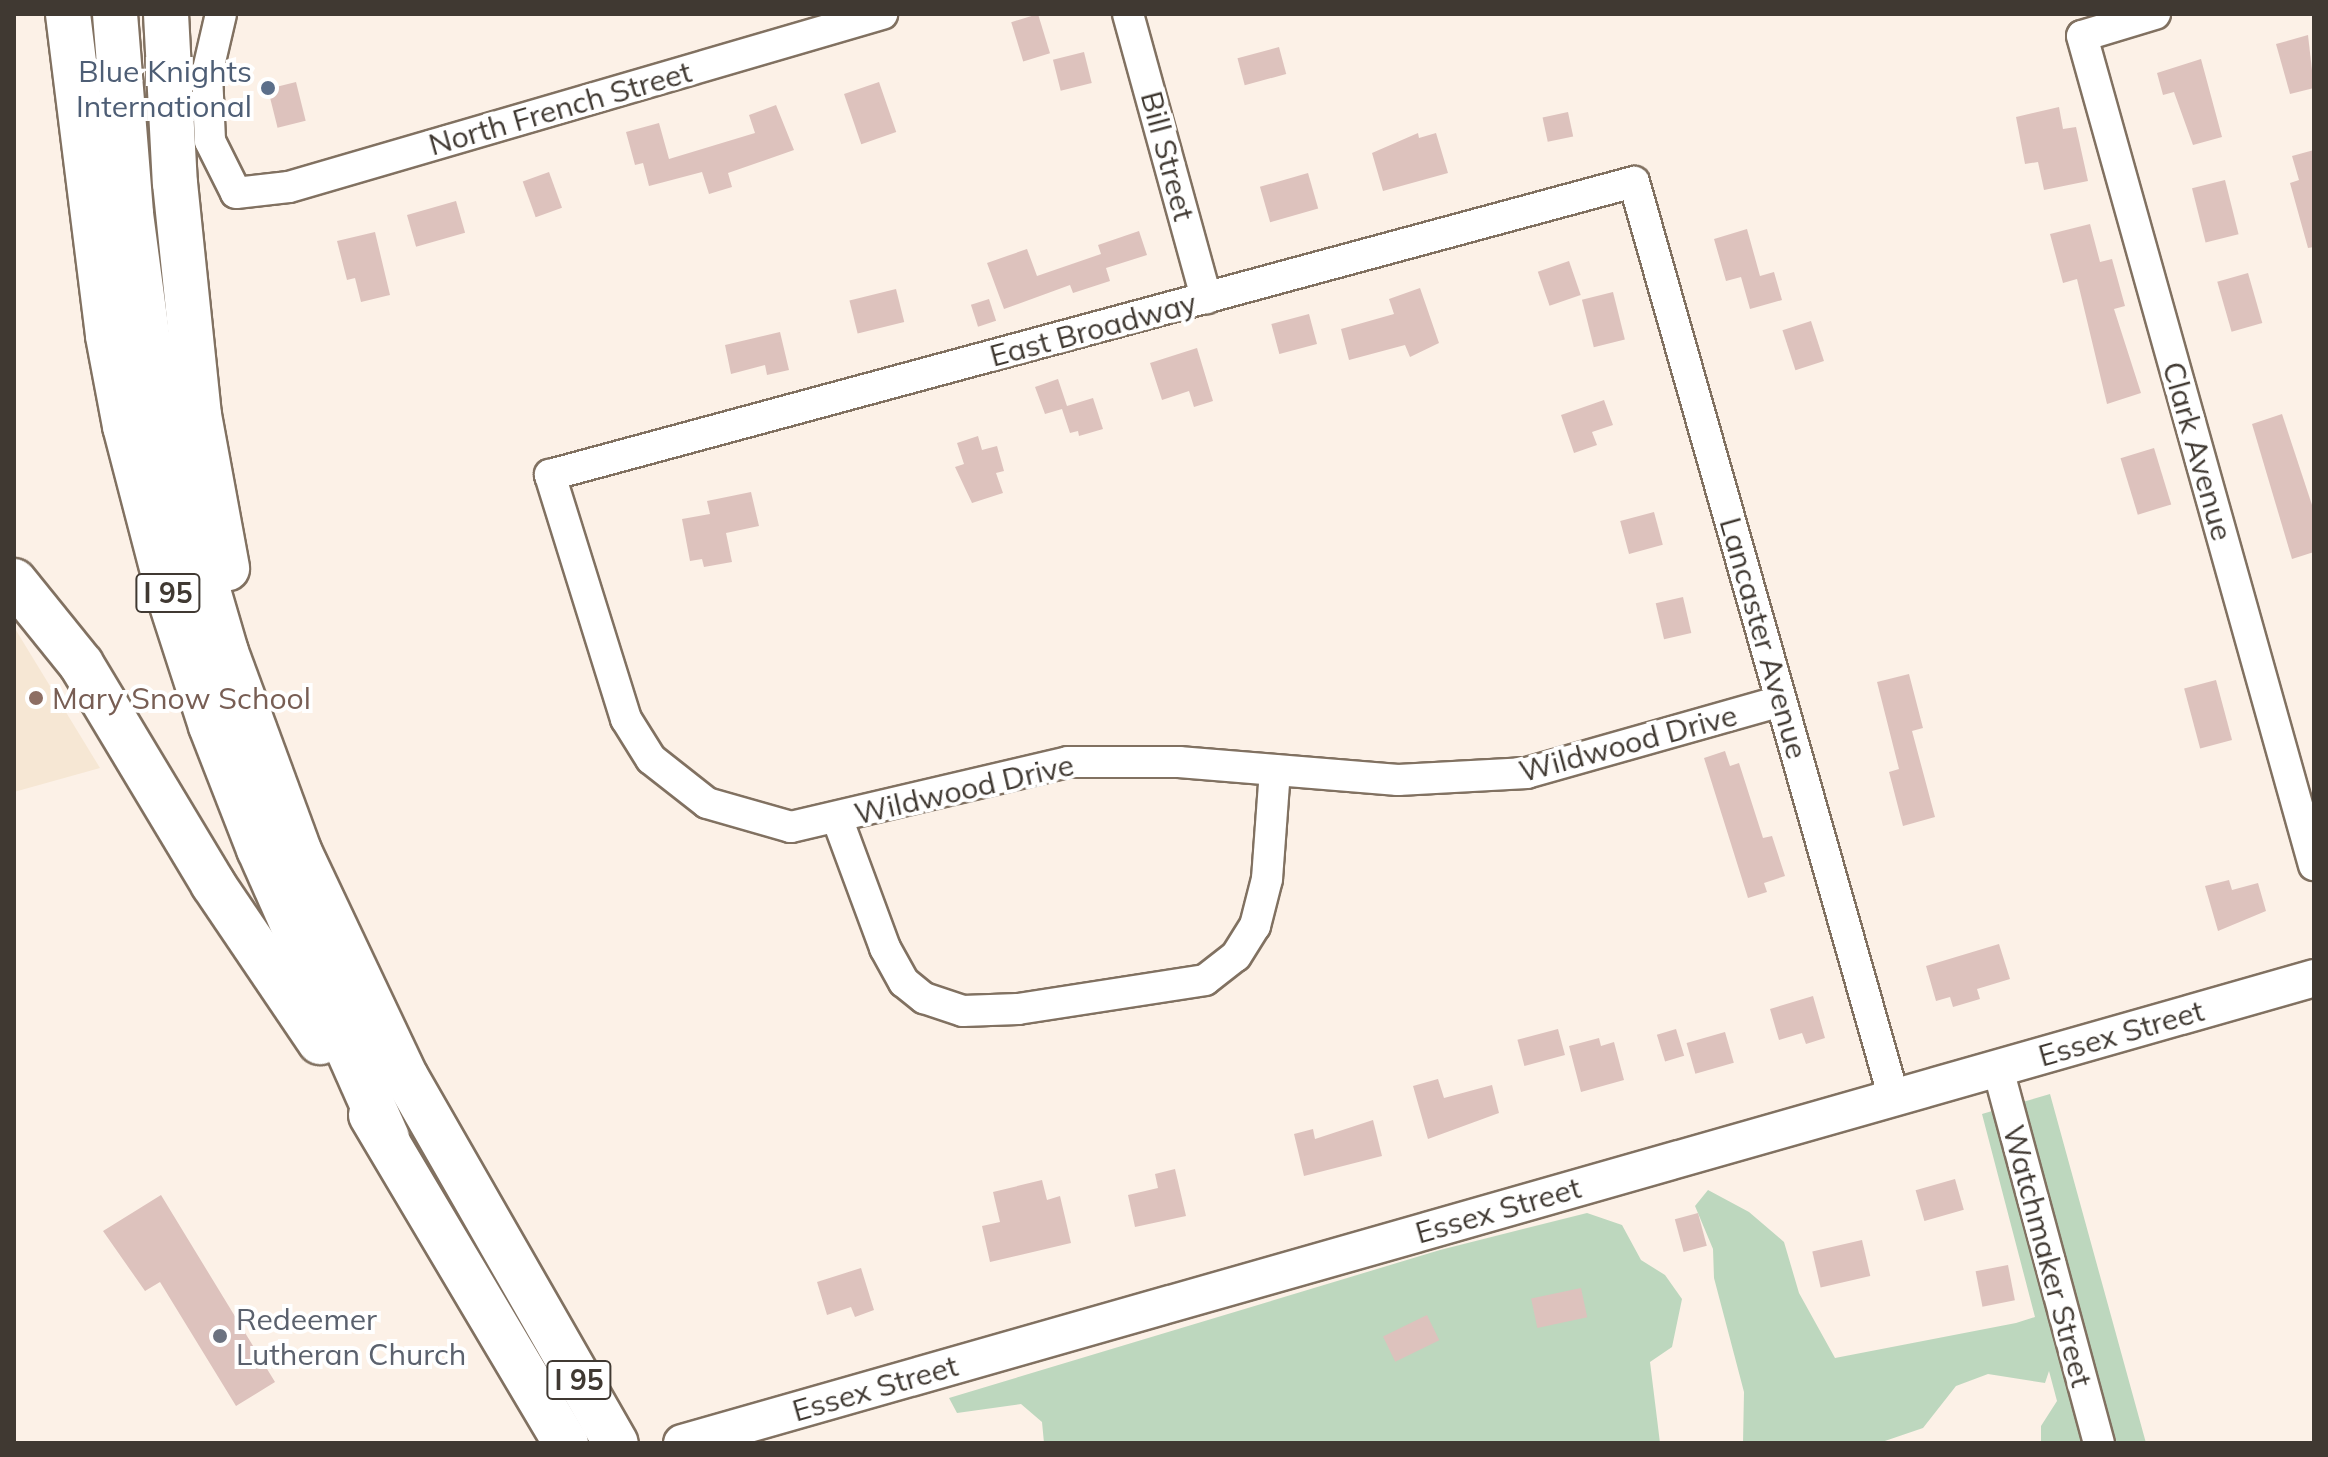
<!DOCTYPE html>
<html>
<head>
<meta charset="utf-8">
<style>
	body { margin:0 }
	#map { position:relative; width:2328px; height:1457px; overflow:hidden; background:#fcf1e7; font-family:Mulish,sans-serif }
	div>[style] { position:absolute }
	.education>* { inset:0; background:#f6e7d4 }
	.green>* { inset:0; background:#bdd7be }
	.building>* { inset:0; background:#ddc2bd; transform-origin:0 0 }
	.roads { filter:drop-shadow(2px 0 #817161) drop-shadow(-2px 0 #817161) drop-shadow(0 2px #817161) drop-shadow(0 -2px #817161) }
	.minor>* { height:30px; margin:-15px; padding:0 15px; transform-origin:15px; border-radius:15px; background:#fff }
	.tertiary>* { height:36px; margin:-18px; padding:0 18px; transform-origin:18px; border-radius:18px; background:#fff }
	.motorway>* { height:44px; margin:-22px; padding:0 22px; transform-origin:22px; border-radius:22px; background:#fff }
	.dots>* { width:22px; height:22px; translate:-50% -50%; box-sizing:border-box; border:4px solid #fff; border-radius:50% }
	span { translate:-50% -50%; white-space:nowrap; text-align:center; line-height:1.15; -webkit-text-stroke:8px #fff; paint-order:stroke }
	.shield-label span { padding:2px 6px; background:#fff; border:2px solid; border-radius:6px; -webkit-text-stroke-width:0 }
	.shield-label { font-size:28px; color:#403932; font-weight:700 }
	.service-label { font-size:30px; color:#4e5e75 }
	.right { translate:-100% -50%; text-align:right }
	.street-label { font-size:30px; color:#403932 }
	.education-label { font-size:30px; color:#785e54 }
	.left { translate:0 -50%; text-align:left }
	.worship-label { font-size:30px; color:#5b616d }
	.frame { position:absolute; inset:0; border:16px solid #403932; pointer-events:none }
</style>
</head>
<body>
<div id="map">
	<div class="education">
		<i style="clip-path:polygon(14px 627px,100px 768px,14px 792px)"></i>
	</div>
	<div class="green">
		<i style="clip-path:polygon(2050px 1094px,2146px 1443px,2041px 1443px,2041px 1426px,2057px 1401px,2049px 1371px,2045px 1383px,1988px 1374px,1956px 1386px,1923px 1428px,1879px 1443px,1743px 1443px,1744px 1392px,1714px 1278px,1713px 1249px,1695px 1206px,1708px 1190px,1749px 1212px,1784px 1242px,1799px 1293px,1835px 1358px,2016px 1323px,2035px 1317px,1982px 1114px)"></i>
		<i style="clip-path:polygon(1587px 1213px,1622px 1225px,1641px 1260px,1665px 1275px,1682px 1299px,1672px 1347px,1650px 1362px,1660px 1443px,1044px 1443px,1042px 1422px,1021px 1404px,957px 1413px,949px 1398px,1440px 1250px)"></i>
	</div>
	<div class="building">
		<i style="left:1038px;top:14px;width:41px;height:28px;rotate:73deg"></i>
		<i style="clip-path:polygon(2308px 35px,2314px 88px,2290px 94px,2276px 44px)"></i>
		<i style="left:1279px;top:47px;width:28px;height:43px;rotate:75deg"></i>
		<i style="left:1084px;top:52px;width:32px;height:32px;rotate:76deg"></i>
		<i style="clip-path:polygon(2201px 59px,2222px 137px,2193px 145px,2174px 92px,2163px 95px,2157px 73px)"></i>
		<i style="left:296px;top:82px;width:40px;height:29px;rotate:76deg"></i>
		<i style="left:879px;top:82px;width:53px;height:37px;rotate:71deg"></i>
		<i style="clip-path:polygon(776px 105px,794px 150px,728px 173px,732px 187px,709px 194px,702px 172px,649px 186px,643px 163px,635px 165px,626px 132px,659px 123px,669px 159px,755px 133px,749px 115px)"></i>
		<i style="clip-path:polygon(2059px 107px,2063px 129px,2076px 127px,2088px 181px,2044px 190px,2038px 162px,2025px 164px,2016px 117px)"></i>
		<i style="left:1568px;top:112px;width:25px;height:26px;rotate:78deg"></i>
		<i style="clip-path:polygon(1418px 133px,1419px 138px,1436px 133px,1448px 173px,1383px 191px,1372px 153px)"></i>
		<i style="clip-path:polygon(2314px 150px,2314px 247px,2308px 248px,2290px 183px,2299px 180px,2292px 156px)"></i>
		<i style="left:549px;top:172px;width:38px;height:28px;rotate:70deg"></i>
		<i style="left:1308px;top:173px;width:37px;height:50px;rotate:74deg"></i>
		<i style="left:2225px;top:180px;width:56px;height:34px;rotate:76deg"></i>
		<i style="left:456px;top:201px;width:33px;height:51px;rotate:74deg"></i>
		<i style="clip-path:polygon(2090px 224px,2100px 262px,2112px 259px,2125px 306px,2114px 309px,2141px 393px,2107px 404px,2077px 279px,2063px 283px,2050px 234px)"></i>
		<i style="clip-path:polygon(1747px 229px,1760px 276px,1774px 272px,1782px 300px,1750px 309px,1741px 277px,1726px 281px,1714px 239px)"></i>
		<i style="clip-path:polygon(1139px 231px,1147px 255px,1106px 268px,1110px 281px,1073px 293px,1070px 285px,1004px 309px,987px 263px,1027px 249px,1037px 276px,1101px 254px,1098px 245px)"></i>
		<i style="clip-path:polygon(375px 232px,390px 295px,361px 302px,355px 278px,347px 280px,337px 241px)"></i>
		<i style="left:1569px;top:261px;width:36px;height:33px;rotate:71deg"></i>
		<i style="left:2248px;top:273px;width:52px;height:32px;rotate:74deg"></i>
		<i style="clip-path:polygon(1420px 288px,1439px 343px,1410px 357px,1405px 345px,1349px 360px,1341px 329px,1394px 314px,1389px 299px)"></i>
		<i style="left:896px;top:289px;width:34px;height:48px;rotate:76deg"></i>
		<i style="left:1613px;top:292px;width:49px;height:32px;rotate:76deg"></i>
		<i style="left:989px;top:299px;width:23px;height:19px;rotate:72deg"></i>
		<i style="left:1309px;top:314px;width:31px;height:39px;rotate:75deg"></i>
		<i style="left:1811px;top:321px;width:42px;height:30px;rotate:72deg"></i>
		<i style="clip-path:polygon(780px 332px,789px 370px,767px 375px,765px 365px,731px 374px,725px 345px)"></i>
		<i style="clip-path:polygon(1197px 348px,1213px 401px,1194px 407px,1189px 391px,1162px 400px,1150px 363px)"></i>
		<i style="clip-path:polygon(1058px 379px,1067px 406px,1093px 398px,1103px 429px,1079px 436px,1078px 431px,1070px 433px,1062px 409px,1045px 414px,1035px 387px)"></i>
		<i style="clip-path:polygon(1604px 400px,1613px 425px,1592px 432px,1597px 445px,1574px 453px,1561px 415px)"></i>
		<i style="clip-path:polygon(2282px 414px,2314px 511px,2314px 552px,2292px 559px,2252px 424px)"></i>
		<i style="clip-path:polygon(978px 436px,982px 450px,997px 446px,1004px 471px,996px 473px,1003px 493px,972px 503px,955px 467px,964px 464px,957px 443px)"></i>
		<i style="left:2154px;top:448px;width:59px;height:35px;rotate:73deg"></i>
		<i style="clip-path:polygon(751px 492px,759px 526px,726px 533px,732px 562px,704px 567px,702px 559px,690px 561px,682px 519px,710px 514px,707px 501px)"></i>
		<i style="left:1654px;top:512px;width:34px;height:35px;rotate:75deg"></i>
		<i style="left:1683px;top:597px;width:37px;height:28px;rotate:77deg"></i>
		<i style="clip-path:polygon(1909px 674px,1923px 728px,1912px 731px,1935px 817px,1903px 826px,1889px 772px,1899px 769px,1877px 682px)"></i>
		<i style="left:2216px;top:680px;width:62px;height:33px;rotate:75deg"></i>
		<i style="clip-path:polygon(1725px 751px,1730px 766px,1739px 763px,1763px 838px,1772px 836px,1785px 876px,1764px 883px,1767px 892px,1748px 898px,1704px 758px)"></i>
		<i style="clip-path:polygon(2229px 880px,2232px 890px,2258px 883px,2266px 911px,2218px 931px,2205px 886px)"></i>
		<i style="clip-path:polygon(1999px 944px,2010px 979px,1977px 989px,1980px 999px,1953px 1007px,1950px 997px,1936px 1001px,1926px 966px)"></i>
		<i style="clip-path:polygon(1813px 996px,1825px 1038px,1806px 1044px,1802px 1033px,1779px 1040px,1770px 1009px)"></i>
		<i style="left:1558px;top:1029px;width:27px;height:42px;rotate:75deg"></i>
		<i style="left:1676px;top:1029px;width:28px;height:20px;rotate:73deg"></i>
		<i style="left:1725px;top:1032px;width:32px;height:40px;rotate:74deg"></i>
		<i style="clip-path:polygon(1599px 1038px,1601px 1046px,1614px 1042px,1624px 1080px,1581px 1092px,1569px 1046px)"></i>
		<i style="clip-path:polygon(1438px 1079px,1444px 1098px,1492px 1085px,1499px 1113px,1428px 1139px,1413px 1086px)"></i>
		<i style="clip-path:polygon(1373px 1120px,1382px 1156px,1304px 1176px,1294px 1134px,1313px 1129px,1315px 1139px)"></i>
		<i style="clip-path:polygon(1175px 1169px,1186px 1216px,1135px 1227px,1128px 1195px,1158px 1188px,1155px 1174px)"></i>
		<i style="left:1955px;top:1179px;width:32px;height:41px;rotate:74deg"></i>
		<i style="clip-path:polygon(1042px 1180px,1047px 1200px,1060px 1196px,1071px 1243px,990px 1262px,982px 1226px,1000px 1222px,993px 1192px)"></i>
		<i style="clip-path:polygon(161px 1195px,275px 1382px,236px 1406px,160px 1282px,145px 1291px,103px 1231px)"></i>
		<i style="left:1698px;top:1213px;width:34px;height:24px;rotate:75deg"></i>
		<i style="left:1862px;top:1240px;width:37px;height:51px;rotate:77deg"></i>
		<i style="left:2008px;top:1265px;width:36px;height:33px;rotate:79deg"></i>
		<i style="clip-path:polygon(861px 1268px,874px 1310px,855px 1317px,851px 1307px,827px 1315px,817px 1282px)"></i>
		<i style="left:1581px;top:1288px;width:30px;height:51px;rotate:78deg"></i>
		<i style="left:1427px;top:1315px;width:28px;height:49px;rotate:64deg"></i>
	</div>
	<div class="roads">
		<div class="minor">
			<i style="left:221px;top:14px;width:62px;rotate:103.1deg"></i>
			<i style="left:207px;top:74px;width:67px;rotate:87.4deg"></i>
			<i style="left:210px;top:141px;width:58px;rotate:63.4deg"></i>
			<i style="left:236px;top:193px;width:53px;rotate:-6.5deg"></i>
			<i style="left:289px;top:187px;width:618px;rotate:-16.26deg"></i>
			<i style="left:1128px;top:14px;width:295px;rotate:74.6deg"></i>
			<i style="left:2155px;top:14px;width:76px;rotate:163.2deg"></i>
			<i style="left:2082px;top:36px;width:861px;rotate:74.37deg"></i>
			<i style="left:1781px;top:701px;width:264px;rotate:164.2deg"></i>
			<i style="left:1527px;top:773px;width:129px;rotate:176.9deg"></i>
			<i style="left:1398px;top:780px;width:220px;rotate:-175.3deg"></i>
			<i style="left:1179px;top:762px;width:111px;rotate:180deg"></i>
			<i style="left:1068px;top:762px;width:285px;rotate:166.8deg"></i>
			<i style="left:791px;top:827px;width:87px;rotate:-164.1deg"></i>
			<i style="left:707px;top:803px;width:71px;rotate:-141.8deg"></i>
			<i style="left:651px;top:759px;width:47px;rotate:-122deg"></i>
			<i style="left:626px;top:719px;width:256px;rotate:-107.3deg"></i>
			<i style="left:550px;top:475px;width:1123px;rotate:-15.13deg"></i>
			<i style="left:1634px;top:182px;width:949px;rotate:74.16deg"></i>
			<i style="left:837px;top:818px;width:139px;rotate:69.7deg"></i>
			<i style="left:885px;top:948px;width:39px;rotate:61deg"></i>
			<i style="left:904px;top:982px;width:26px;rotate:39deg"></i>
			<i style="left:924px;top:998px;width:41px;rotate:18.4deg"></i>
			<i style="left:963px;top:1011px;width:55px;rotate:-2.1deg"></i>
			<i style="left:1018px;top:1009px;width:189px;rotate:-8.8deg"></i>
			<i style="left:1205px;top:980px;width:39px;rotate:-38deg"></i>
			<i style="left:1236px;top:956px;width:36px;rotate:-58deg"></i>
			<i style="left:1255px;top:926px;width:49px;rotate:-75.7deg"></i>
			<i style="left:1267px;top:879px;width:109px;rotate:-85.8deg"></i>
			<i style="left:1998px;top:1069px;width:387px;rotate:74.9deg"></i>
		</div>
		<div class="tertiary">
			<i style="left:682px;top:1443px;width:1697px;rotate:-15.9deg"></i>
		</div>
		<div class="motorway">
			<i style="left:68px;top:14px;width:324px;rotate:82.9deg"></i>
			<i style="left:108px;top:336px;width:92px;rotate:79.3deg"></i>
			<i style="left:125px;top:426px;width:179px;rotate:75.4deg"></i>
			<i style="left:170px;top:599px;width:133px;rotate:72.1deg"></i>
			<i style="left:211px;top:726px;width:132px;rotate:68.7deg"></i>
			<i style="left:259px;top:849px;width:316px;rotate:66.1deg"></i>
			<i style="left:115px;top:14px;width:201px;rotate:85.4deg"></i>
			<i style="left:131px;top:214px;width:158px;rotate:82.4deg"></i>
			<i style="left:152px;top:371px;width:105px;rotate:77.9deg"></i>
			<i style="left:174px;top:474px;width:185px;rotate:73.7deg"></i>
			<i style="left:226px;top:652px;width:214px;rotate:69.8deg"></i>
			<i style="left:300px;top:853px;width:248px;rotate:64.7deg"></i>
			<i style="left:406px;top:1077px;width:422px;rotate:60.2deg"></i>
			<i style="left:166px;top:14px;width:169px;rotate:87deg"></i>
			<i style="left:175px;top:183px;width:233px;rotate:84.1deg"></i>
			<i style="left:199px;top:415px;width:156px;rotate:79.6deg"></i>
			<i style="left:14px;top:581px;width:107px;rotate:51.1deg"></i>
			<i style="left:81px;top:664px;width:257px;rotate:59deg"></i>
			<i style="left:213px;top:884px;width:191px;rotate:55.9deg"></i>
			<i style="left:371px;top:1115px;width:382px;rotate:59.3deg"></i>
		</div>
	</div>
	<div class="dots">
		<i style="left:268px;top:88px;background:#5c6f8a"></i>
		<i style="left:36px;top:698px;background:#8d6e63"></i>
		<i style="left:220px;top:1336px;background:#6b7280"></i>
	</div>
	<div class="shield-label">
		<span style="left:168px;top:593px">I 95</span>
		<span style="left:579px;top:1380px">I 95</span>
	</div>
	<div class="service-label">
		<span class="right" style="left:252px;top:88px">Blue Knights<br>International</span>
	</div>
	<div class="street-label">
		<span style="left:560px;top:108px;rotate:-16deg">North French Street</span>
		<span style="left:1168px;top:156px;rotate:75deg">Bill Street</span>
		<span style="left:1093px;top:329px;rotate:-15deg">East Broadway</span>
		<span style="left:2198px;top:451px;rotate:74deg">Clark Avenue</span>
		<span style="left:1764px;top:638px;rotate:74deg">Lancaster Avenue</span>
		<span style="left:1628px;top:743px;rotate:-15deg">Wildwood Drive</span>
		<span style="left:964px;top:789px;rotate:-13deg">Wildwood Drive</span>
		<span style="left:2121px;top:1033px;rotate:-16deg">Essex Street</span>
		<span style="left:1498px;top:1210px;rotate:-16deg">Essex Street</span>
		<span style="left:2048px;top:1256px;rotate:75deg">Watchmaker Street</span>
		<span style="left:875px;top:1388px;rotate:-16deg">Essex Street</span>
	</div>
	<div class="education-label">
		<span class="left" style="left:52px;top:698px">Mary Snow School</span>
	</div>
	<div class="worship-label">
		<span class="left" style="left:236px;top:1336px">Redeemer<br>Lutheran Church</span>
	</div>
	<div class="frame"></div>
</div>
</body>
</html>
